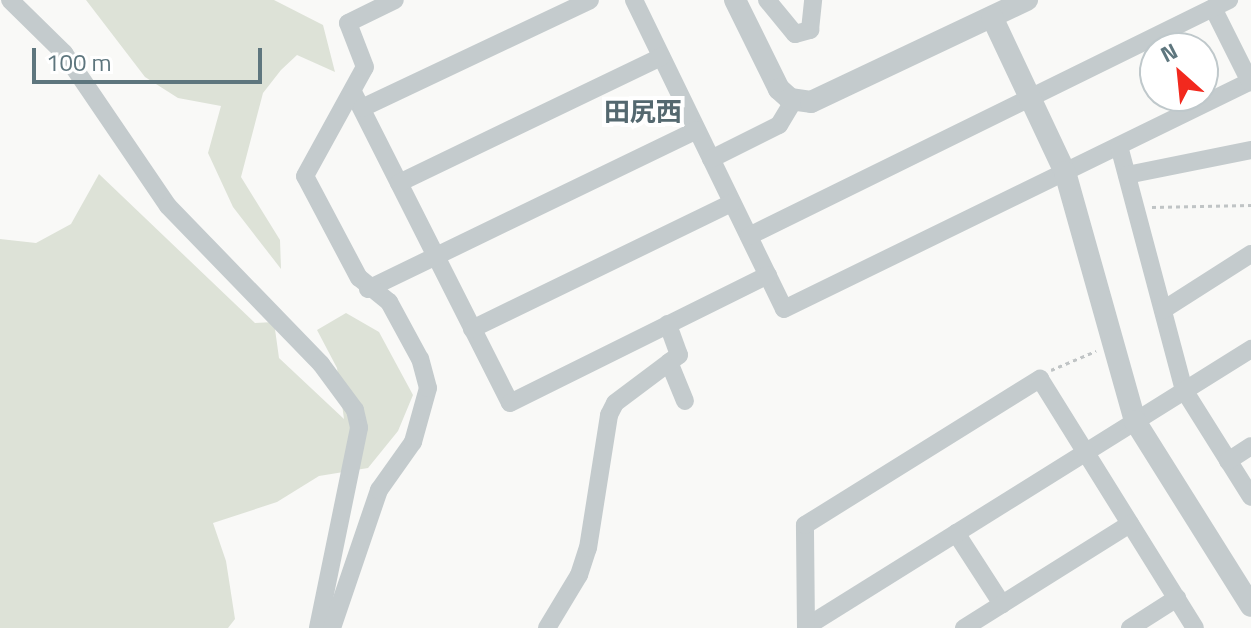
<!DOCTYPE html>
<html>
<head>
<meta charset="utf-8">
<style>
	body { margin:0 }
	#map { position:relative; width:1251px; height:628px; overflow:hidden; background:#f9f9f7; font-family:"Titillium Web","Noto Sans JP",sans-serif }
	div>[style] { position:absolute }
	.green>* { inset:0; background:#dde2d7 }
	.path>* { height:3px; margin-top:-1.5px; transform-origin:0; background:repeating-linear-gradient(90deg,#c0c4c5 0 4px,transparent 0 8px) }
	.minor>* { height:18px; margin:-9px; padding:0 9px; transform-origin:9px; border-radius:9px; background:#c4cbcd }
	.tertiary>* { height:22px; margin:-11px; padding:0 11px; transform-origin:11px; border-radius:11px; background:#c4cbcd }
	span { translate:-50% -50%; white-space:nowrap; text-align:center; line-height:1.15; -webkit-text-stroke:8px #fff; paint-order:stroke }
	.quarter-label { font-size:26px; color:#54686f; font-weight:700 }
	.north { position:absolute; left:1139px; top:32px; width:80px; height:80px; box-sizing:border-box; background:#fff; border:2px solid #bfc8cb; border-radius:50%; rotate:333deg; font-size:22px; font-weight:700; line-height:32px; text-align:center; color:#5e767e }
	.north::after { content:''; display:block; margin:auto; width:28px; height:36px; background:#f2291e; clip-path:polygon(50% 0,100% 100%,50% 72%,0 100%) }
	.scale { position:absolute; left:32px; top:48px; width:230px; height:36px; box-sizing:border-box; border:4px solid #5e767e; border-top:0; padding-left:10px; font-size:24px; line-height:28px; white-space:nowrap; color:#5e767e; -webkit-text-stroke:6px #fff; paint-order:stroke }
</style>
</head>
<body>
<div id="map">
	<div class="green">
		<i style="clip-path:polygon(86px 0,274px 0,323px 25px,335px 72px,297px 55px,281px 70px,263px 93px,241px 177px,280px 240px,281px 269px,233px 207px,208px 153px,221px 106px,178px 98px,145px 77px)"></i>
		<i style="clip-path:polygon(99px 174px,255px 323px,274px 322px,279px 358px,344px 419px,337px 368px,317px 330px,346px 313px,379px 332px,413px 395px,398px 431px,368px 468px,319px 476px,277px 502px,213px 523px,226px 561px,235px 619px,228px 628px,0 628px,0 239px,36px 243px,71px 224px)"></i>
	</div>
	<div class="path">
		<i style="left:1152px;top:207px;width:99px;rotate:-1.2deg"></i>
		<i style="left:1051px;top:370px;width:49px;rotate:-22.9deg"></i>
	</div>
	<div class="minor">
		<i style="left:10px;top:0;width:76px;rotate:44.5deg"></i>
		<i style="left:64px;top:53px;width:185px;rotate:55.8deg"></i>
		<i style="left:168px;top:206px;width:220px;rotate:45.9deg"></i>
		<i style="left:321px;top:364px;width:57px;rotate:53.5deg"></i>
		<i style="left:355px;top:410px;width:18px;rotate:77deg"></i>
		<i style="left:359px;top:428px;width:204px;rotate:101.6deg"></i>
		<i style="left:634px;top:0;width:343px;rotate:64.1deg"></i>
		<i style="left:784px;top:309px;width:520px;rotate:-26.02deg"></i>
		<i style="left:767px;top:0;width:44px;rotate:50.5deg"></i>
		<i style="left:795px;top:34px;width:16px;rotate:-15deg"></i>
		<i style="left:810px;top:30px;width:30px;rotate:-84deg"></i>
		<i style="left:1213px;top:8px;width:83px;rotate:63.4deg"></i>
		<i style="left:353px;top:92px;width:348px;rotate:63.2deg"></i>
		<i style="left:510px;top:403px;width:288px;rotate:-26.4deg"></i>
		<i style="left:362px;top:108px;width:252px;rotate:-25.3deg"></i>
		<i style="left:1119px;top:146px;width:253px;rotate:75.1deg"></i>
		<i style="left:1184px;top:390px;width:126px;rotate:57.9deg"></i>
		<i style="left:711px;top:159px;width:76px;rotate:-26.6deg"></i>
		<i style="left:779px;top:125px;width:29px;rotate:-59deg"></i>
		<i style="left:1127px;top:175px;width:126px;rotate:-11.4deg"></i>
		<i style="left:399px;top:183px;width:291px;rotate:-25.7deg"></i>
		<i style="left:749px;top:236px;width:535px;rotate:-26.18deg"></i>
		<i style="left:368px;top:289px;width:365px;rotate:-25.8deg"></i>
		<i style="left:1163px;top:310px;width:104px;rotate:-32.5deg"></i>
		<i style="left:472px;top:329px;width:289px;rotate:-25.9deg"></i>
		<i style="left:669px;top:362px;width:42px;rotate:67.7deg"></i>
		<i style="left:1228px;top:461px;width:27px;rotate:-33deg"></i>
		<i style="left:956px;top:533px;width:85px;rotate:57.1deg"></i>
		<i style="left:806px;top:627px;width:525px;rotate:-31.99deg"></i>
		<i style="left:332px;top:628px;width:146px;rotate:-71.2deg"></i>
		<i style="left:379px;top:490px;width:59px;rotate:-54.7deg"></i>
		<i style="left:413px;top:442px;width:56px;rotate:-74.5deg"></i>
		<i style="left:428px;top:388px;width:30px;rotate:-105deg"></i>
		<i style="left:420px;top:359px;width:65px;rotate:-118.5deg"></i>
		<i style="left:389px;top:302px;width:38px;rotate:-141deg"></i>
		<i style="left:359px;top:278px;width:115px;rotate:-117.9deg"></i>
		<i style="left:305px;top:176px;width:124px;rotate:-61.2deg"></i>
		<i style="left:365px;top:67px;width:47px;rotate:-111.1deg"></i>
		<i style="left:348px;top:23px;width:52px;rotate:-26.1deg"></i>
		<i style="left:547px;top:628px;width:62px;rotate:-58.9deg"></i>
		<i style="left:579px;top:575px;width:28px;rotate:-72deg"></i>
		<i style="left:588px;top:548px;width:135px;rotate:-81deg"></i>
		<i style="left:609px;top:415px;width:13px;rotate:-63deg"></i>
		<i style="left:615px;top:403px;width:80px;rotate:-36.9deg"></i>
		<i style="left:679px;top:355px;width:33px;rotate:-110deg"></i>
		<i style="left:806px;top:628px;width:103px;rotate:-90.6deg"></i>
		<i style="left:805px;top:525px;width:277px;rotate:-31.9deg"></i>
		<i style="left:1040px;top:379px;width:293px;rotate:58.1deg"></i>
		<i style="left:964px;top:628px;width:196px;rotate:-32.1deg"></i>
		<i style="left:1130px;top:628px;width:56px;rotate:-32.6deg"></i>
	</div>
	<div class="tertiary">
		<i style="left:735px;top:0;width:99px;rotate:63.7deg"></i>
		<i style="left:779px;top:89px;width:15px;rotate:42deg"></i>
		<i style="left:790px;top:99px;width:21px;rotate:8deg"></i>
		<i style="left:811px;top:102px;width:239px;rotate:-25.3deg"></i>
		<i style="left:992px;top:17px;width:171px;rotate:64.8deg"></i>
		<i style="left:1065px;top:172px;width:259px;rotate:74.3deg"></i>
		<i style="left:1135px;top:421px;width:218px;rotate:57.9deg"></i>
	</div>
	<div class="quarter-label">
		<span style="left:643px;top:112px">田尻西</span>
	</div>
	<div class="north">N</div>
	<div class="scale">100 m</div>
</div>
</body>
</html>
